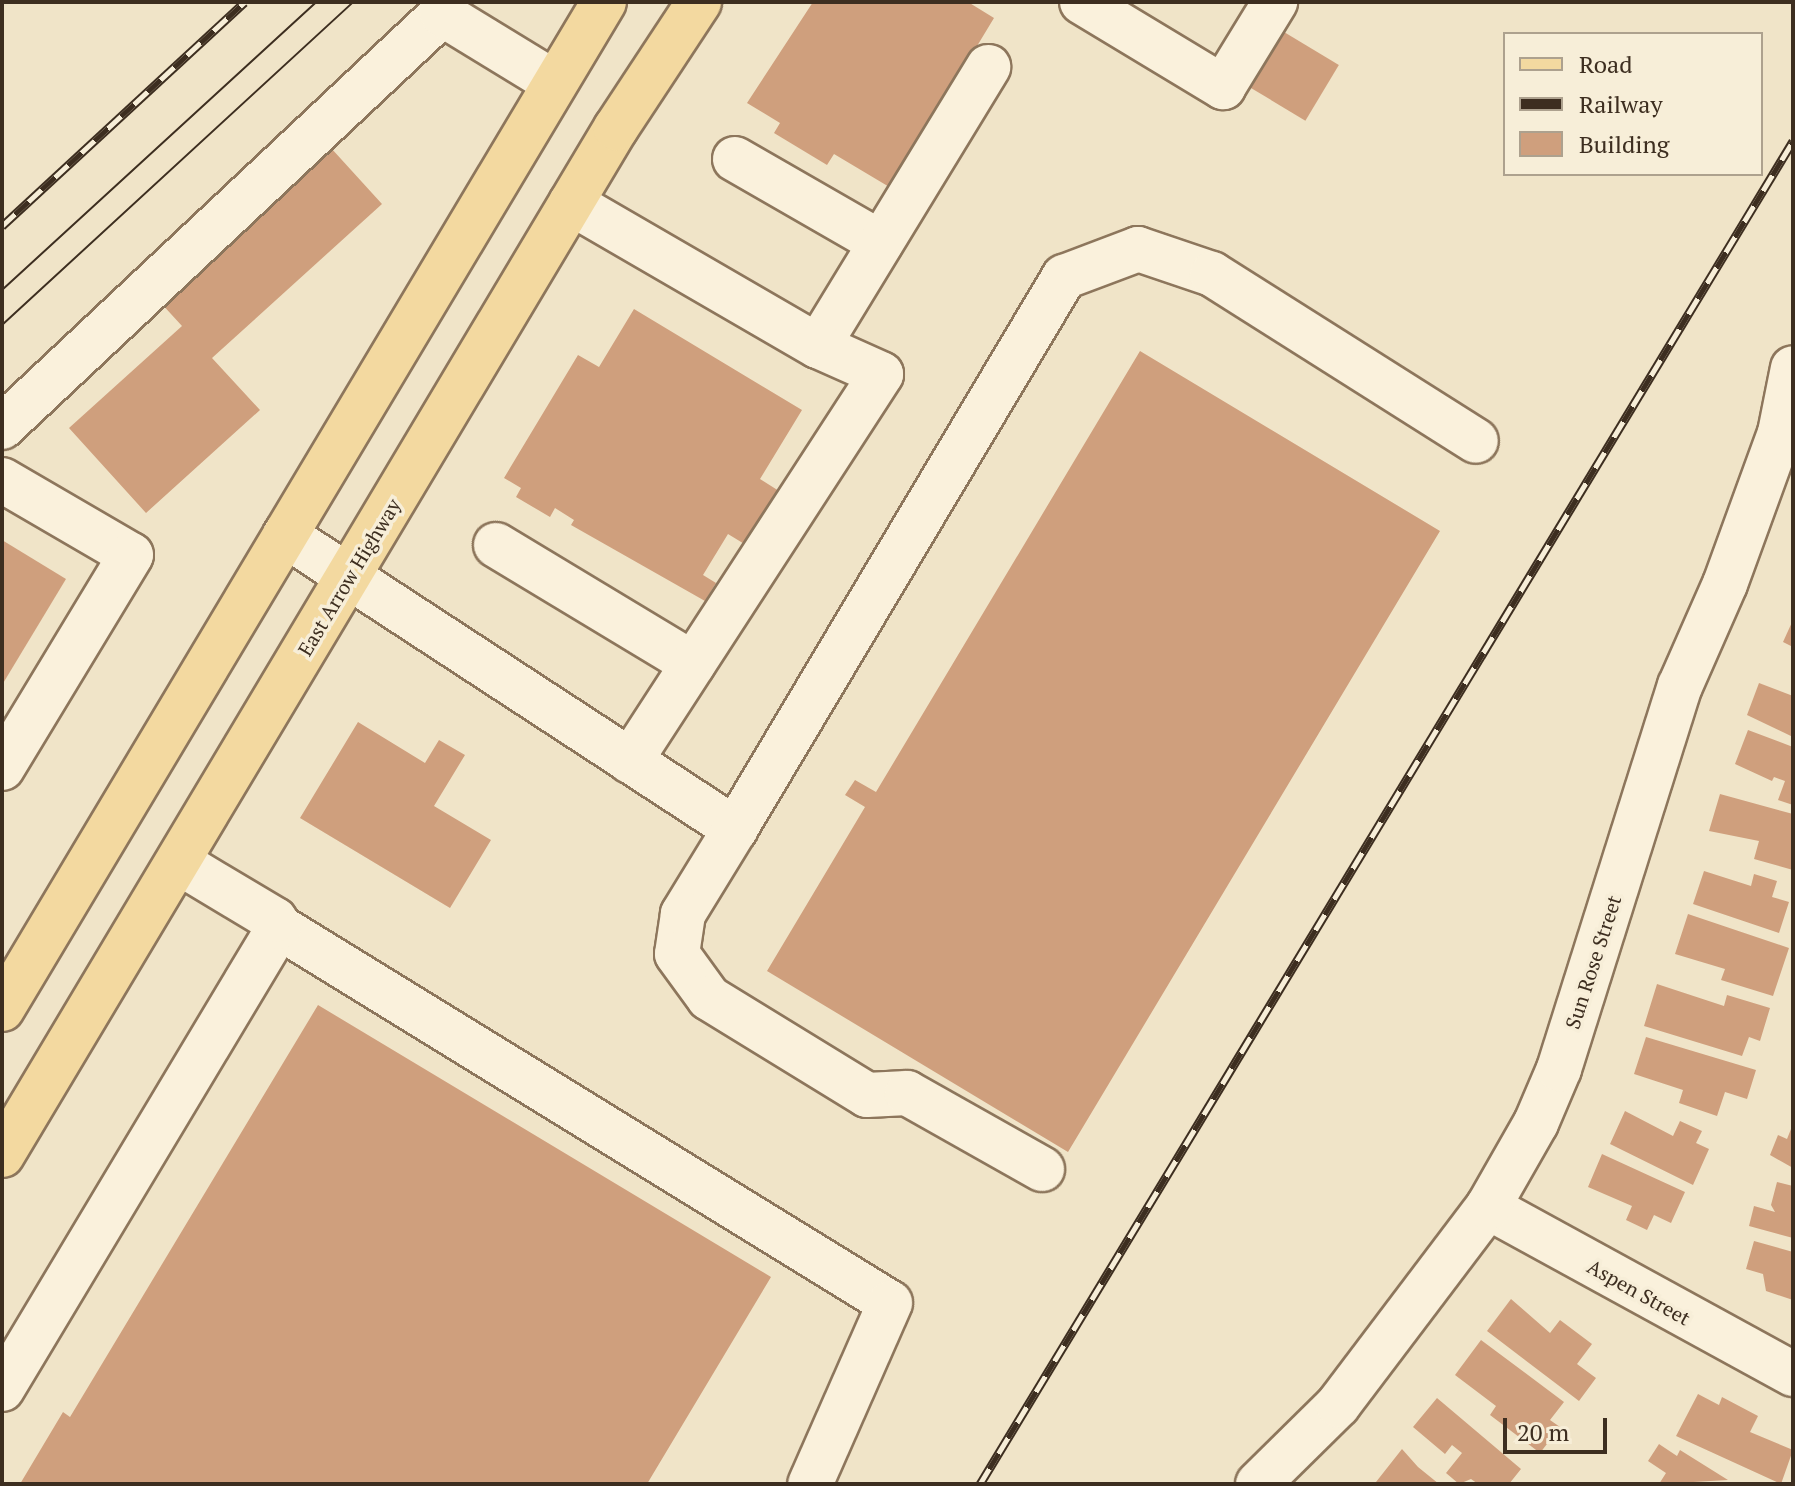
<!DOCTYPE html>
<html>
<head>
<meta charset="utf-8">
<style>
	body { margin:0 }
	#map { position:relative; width:1795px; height:1486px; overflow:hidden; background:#f0e4c8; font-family:"PT Serif",serif }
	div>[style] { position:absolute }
	.building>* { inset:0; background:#cf9f7d; transform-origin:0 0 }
	.roads { filter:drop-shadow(2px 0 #8d765c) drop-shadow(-2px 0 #8d765c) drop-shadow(0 2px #8d765c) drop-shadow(0 -2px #8d765c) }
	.minor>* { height:44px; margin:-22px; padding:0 22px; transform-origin:22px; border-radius:22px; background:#faf1dc }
	.major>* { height:44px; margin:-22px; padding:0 22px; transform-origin:22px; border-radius:22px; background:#f3d9a0 }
	.tram>* { height:2px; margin:-1px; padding:0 1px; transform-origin:1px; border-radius:1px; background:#3d2e20 }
	.rail>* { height:9px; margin-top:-4.5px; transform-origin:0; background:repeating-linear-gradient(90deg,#f7eed8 0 18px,#3d2e20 0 36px); box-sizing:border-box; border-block:2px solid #3d2e20 }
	span { translate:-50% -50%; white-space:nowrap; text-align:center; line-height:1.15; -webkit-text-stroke:7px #f7eed8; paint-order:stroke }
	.street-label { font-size:20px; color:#3d2e20 }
	.frame { position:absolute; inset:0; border:4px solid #3d2e20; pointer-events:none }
	.legend { position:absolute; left:1503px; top:32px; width:260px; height:144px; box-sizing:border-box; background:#f7eed8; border:2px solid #ada18e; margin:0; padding:10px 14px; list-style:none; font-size:24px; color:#3d2e20 }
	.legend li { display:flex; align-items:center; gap:16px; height:40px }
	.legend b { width:40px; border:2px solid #ada18e }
	.scale { position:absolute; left:1503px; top:1418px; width:104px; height:36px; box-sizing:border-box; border:4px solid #3d2e20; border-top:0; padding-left:10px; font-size:24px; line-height:28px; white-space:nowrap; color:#3d2e20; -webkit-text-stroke:6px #f7eed8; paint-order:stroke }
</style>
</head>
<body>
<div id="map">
	<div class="building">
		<i style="clip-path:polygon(813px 2px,968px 2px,994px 18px,891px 188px,834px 154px,827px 165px,774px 133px,780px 123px,747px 103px)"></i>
		<i style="left:1284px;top:32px;width:64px;height:65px;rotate:31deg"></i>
		<i style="clip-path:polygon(331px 148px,382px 204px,212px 358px,260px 410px,146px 513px,69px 428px,182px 326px,160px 302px)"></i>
		<i style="clip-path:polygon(634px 309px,802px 410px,760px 479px,779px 491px,746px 545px,728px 534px,703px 575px,716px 583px,705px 601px,571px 525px,574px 520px,555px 508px,550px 517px,516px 497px,521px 488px,504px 478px,578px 355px,599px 367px)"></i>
		<i style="clip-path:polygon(1140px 351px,1440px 531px,1068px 1152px,767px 971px,865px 807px,845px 795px,855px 780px,876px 792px)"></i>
		<i style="clip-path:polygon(2px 540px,66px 579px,2px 685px)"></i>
		<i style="clip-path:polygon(1793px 620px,1793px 647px,1783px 642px)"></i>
		<i style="clip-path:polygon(1759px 683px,1793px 696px,1793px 737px,1747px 715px)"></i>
		<i style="clip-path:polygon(358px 722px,425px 763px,439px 740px,465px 755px,434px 806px,491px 840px,450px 908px,300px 818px)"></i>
		<i style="clip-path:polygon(1748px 730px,1793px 747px,1793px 805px,1778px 800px,1785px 781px,1774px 777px,1772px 781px,1735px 764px)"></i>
		<i style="clip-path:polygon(1720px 794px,1793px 814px,1793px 870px,1754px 859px,1759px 841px,1709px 831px)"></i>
		<i style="clip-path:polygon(1704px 871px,1751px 886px,1754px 874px,1777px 881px,1772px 897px,1789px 902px,1779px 933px,1693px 904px)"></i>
		<i style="clip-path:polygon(1688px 914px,1789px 948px,1773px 996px,1721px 980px,1725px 969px,1675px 954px)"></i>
		<i style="clip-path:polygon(1657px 984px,1724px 1006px,1727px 995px,1770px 1008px,1760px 1041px,1749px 1037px,1742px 1056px,1644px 1026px)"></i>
		<i style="clip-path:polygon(318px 1005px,771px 1277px,647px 1484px,20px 1484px,63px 1412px,70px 1417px)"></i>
		<i style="clip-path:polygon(1646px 1037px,1756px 1070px,1747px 1099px,1725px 1092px,1717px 1116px,1679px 1103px,1683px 1090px,1634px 1074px)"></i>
		<i style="clip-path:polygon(1625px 1111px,1673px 1136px,1680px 1121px,1702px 1131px,1696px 1143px,1709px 1149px,1693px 1185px,1610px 1144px)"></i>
		<i style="clip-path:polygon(1793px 1124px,1793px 1168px,1770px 1155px,1778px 1135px,1787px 1139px)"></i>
		<i style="clip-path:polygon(1602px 1154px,1685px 1192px,1671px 1223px,1654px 1215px,1647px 1230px,1626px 1220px,1632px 1206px,1588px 1187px)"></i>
		<i style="clip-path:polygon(1777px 1182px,1793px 1186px,1793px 1238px,1749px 1226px,1754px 1206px,1775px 1212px,1771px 1205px)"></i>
		<i style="clip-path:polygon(1754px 1241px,1793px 1252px,1793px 1300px,1766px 1291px,1763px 1274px,1746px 1269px)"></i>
		<i style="clip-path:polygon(1511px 1299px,1550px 1333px,1560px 1320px,1592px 1344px,1577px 1364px,1596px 1378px,1579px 1401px,1487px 1331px)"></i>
		<i style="clip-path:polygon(1481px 1340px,1564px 1402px,1550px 1420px,1560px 1427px,1540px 1453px,1490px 1415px,1496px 1406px,1455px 1375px)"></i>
		<i style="clip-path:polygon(1698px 1394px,1719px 1405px,1722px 1397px,1758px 1416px,1750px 1432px,1793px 1450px,1781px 1484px,1676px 1436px)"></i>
		<i style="clip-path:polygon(1437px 1398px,1521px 1469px,1509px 1484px,1478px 1484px,1471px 1479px,1459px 1484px,1446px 1473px,1462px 1453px,1452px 1445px,1445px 1454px,1413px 1427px)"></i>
		<i style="clip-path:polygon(1659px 1444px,1677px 1456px,1680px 1450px,1728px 1480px,1659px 1484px,1666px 1473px,1648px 1461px)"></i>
		<i style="clip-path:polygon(1402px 1449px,1418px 1467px,1439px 1484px,1376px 1482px)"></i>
	</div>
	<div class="roads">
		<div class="minor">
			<i style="left:1082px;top:2px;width:165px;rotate:31.1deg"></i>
			<i style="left:1223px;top:87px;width:100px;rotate:-58.5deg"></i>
			<i style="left:735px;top:159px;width:168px;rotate:29.9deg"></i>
			<i style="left:571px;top:203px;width:285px;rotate:30.1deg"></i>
			<i style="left:818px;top:346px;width:327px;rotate:-58.6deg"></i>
			<i style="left:2px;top:427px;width:603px;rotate:-43.19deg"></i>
			<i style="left:442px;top:14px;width:132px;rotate:31.4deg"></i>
			<i style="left:2px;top:480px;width:149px;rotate:30.2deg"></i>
			<i style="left:131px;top:555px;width:249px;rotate:121.2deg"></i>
			<i style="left:285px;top:535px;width:538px;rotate:33.16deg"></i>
			<i style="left:735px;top:829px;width:643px;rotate:-59.2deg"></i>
			<i style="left:1064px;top:277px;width:79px;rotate:-20.7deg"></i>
			<i style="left:1138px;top:249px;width:78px;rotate:18.7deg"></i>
			<i style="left:1212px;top:274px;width:312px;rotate:32.3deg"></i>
			<i style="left:496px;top:545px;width:230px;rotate:31.1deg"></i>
			<i style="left:630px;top:761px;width:461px;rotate:-57deg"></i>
			<i style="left:881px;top:374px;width:69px;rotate:-156deg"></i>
			<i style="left:735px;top:829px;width:100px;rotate:121.5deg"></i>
			<i style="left:683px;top:914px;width:40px;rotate:98.5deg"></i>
			<i style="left:677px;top:954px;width:54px;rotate:54deg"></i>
			<i style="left:709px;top:998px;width:185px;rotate:31.5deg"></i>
			<i style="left:867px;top:1095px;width:40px;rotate:-2.9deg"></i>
			<i style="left:907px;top:1093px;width:155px;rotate:29.4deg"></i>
			<i style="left:279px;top:927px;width:717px;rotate:31.61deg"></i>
			<i style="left:890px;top:1303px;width:198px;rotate:113.8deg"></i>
			<i style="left:1488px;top:1207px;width:348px;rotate:28.7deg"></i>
			<i style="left:2px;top:1389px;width:539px;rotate:-59.05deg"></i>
			<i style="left:279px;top:927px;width:8px;rotate:-120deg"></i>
			<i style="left:275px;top:920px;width:113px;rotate:-149.1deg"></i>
			<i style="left:1258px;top:1484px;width:112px;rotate:-44.6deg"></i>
			<i style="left:1338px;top:1405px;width:248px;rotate:-52.9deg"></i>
			<i style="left:1488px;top:1207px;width:97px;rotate:-60.3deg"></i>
			<i style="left:1536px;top:1123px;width:59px;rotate:-66.9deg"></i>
			<i style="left:1559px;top:1069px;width:402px;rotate:-72.5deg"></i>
			<i style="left:1680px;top:686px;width:111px;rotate:-66.2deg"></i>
			<i style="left:1725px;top:584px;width:161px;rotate:-70deg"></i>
			<i style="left:1780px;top:433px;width:66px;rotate:-78.7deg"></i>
		</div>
		<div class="major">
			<i style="left:2px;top:1009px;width:1173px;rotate:-59.13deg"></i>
			<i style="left:2px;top:1155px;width:1197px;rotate:-59.13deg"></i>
			<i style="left:616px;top:128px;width:151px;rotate:-56.6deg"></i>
		</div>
	</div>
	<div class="tram">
		<i style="left:2px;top:290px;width:426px;rotate:-42.5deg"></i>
		<i style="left:2px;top:325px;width:477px;rotate:-42.6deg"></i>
	</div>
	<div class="rail">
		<i style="left:2px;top:226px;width:330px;rotate:-42.7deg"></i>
		<i style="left:980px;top:1484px;width:1570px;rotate:-58.81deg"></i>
	</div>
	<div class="street-label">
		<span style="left:349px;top:577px;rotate:-59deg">East Arrow Highway</span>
		<span style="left:1593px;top:962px;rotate:-72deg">Sun Rose Street</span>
		<span style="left:1639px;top:1292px;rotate:29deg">Aspen Street</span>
	</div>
	<div class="frame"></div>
	<ul class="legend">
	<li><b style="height:10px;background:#f3d9a0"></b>Road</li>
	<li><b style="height:10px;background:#3d2e20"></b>Railway</li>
	<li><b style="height:22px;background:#cf9f7d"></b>Building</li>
	</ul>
	<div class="scale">20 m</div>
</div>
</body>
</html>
